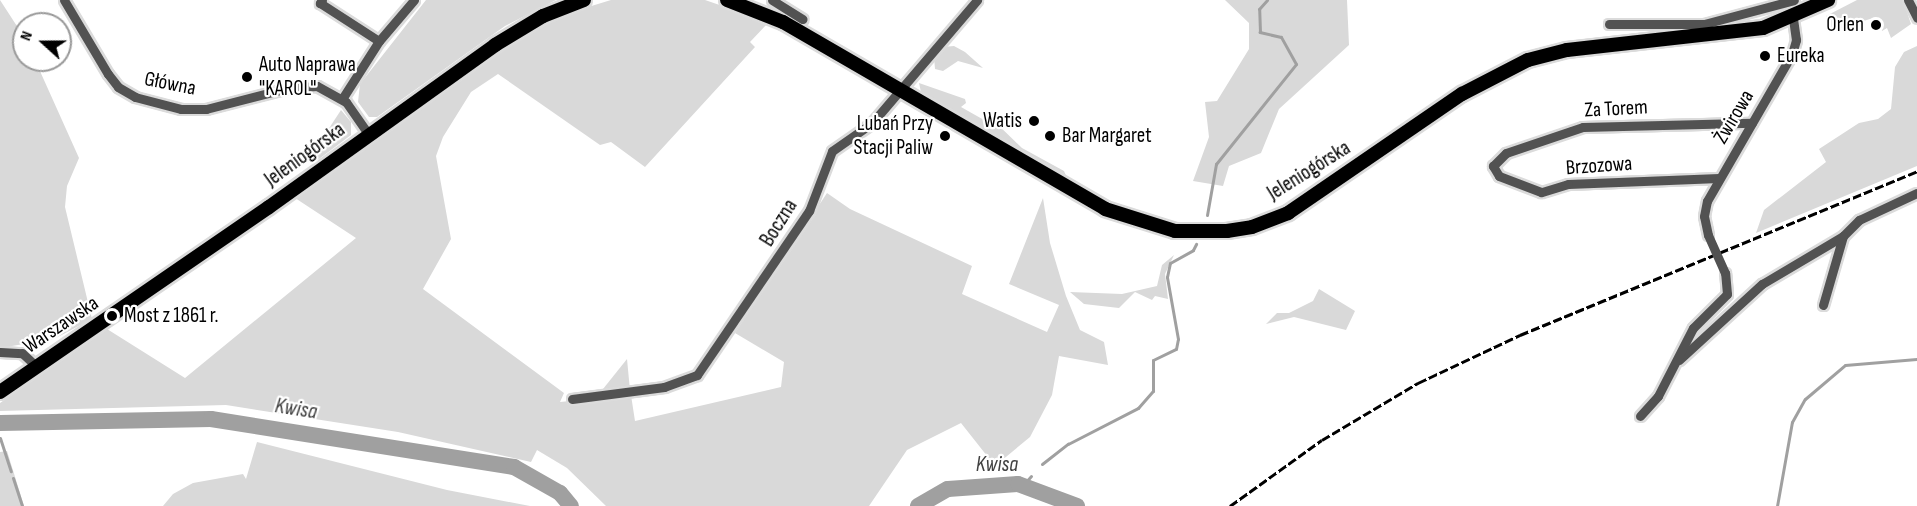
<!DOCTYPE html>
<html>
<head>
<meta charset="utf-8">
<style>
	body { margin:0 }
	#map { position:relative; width:1917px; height:506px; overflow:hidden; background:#fff; font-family:"Sofia Sans Condensed",sans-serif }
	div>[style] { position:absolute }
	.green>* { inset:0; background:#d9d9d9 }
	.stream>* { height:3px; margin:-1.5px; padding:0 1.5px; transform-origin:1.5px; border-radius:1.5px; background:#a0a0a0 }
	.river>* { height:16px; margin:-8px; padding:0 8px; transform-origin:8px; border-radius:8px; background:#a0a0a0 }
	.roads { filter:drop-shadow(2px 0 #dbdbdb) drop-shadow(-2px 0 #dbdbdb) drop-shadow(0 2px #dbdbdb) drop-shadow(0 -2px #dbdbdb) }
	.minor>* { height:9px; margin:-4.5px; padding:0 4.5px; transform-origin:4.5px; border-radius:4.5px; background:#525252 }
	.primary>* { height:14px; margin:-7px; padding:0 7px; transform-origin:7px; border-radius:7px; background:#000 }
	.rail>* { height:3px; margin-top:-1.5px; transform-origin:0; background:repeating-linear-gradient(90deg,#000 0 9px,transparent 0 12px) }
	.minor-bridge>* { height:9px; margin:-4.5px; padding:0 4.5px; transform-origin:4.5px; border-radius:4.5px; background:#525252 }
	.dots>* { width:16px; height:16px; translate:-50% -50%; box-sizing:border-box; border:3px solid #fff; border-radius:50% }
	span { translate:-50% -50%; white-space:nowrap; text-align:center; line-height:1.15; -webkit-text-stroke:4.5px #fff; paint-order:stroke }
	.poi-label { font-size:21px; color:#000 }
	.right { translate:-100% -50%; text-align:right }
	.left { translate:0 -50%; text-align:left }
	.street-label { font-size:21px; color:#000 }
	.water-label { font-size:22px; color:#414141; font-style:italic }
	.north { position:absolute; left:12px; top:12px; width:60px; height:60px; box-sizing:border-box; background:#fff; border:2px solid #999; border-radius:50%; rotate:291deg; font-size:16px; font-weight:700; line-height:24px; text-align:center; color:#000 }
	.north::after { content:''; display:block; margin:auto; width:21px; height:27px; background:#000; clip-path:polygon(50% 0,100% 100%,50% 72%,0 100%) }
</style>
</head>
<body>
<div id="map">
	<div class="green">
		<i style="clip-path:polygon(0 0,24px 37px,24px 60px,35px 60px,79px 158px,67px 186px,65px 207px,92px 319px,54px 339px,0 348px)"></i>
		<i style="clip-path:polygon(426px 0,556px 0,505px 26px,377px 117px,369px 117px,358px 102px,360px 84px)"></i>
		<i style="clip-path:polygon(611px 0,705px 0,769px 22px,750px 42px,755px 47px,645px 167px,611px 142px,600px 145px,498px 74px,471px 92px,443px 137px,436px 156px,451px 239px,423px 289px,564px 393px,560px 402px,631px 395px,635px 421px,781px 387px,784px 362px,735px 333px,827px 193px,850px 209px,972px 266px,962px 294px,1047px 332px,1059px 305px,1009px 284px,1043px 198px,1050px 243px,1066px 296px,1080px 330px,1104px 342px,1108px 365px,1059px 356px,1052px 395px,1030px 437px,995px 466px,961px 423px,907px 450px,869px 506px,606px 506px,567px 468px,537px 450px,531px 462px,398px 432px,226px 405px,0 411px,0 403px,107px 329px,185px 378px,356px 238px,292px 196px,493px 54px,549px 19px)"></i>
		<i style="clip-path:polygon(1225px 0,1347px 0,1349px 45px,1279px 109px,1261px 153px,1229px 166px,1223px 186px,1193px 181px,1209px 137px,1205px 102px,1217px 101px,1249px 49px,1249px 23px)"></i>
		<i style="clip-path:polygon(1857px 0,1903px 0,1911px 24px,1891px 38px,1887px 28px,1882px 31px,1876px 17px,1830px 32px,1826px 16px)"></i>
		<i style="clip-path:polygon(954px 46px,965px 52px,983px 68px,958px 61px,943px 71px,935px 69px,934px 57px,943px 47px)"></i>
		<i style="clip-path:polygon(1917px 46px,1917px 166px,1756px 233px,1764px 210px,1826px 162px,1819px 149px,1859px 123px,1878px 119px,1891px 109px,1895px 67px,1904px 52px)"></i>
		<i style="clip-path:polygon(919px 83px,965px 99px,966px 103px,961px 107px,984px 120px,991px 118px,1022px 148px,1064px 171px,1067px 178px,922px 97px)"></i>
		<i style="clip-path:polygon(341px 110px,351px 122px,351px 135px,315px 162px,307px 162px)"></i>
		<i style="clip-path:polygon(1174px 255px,1165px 274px,1168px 299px,1155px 296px,1152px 300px,1135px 292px,1119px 308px,1084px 304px,1070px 292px,1122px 294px,1157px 286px,1162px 265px)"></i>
		<i style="clip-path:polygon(1319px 289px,1355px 311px,1346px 330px,1294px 317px,1266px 324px,1277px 313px,1289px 313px,1313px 301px)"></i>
		<i style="clip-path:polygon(627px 359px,630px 391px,599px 394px)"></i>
		<i style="clip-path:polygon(257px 442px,447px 490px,530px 506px,163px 506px,173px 494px,193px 483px,243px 474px,246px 479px)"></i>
		<i style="clip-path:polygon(7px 451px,24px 506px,0 506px,0 452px)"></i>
	</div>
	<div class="stream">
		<i style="left:1207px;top:215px;width:52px;rotate:-80deg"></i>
		<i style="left:1216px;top:164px;width:128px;rotate:-51.3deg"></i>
		<i style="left:1296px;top:64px;width:31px;rotate:-119deg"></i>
		<i style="left:1281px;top:37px;width:22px;rotate:-167deg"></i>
		<i style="left:1260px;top:32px;width:23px;rotate:-92deg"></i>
		<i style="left:1259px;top:9px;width:12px;rotate:-48deg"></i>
		<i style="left:0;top:438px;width:35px;rotate:72deg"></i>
		<i style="left:1042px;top:464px;width:33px;rotate:-38deg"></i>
		<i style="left:1068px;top:444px;width:79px;rotate:-27.2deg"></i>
		<i style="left:1138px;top:408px;width:23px;rotate:-49deg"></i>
		<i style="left:1153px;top:391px;width:31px;rotate:-90deg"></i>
		<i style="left:1153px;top:360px;width:25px;rotate:-26deg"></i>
		<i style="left:1176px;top:349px;width:10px;rotate:-79deg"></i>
		<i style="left:1178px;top:339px;width:63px;rotate:-100.1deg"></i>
		<i style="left:1167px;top:277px;width:14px;rotate:-78deg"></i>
		<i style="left:1170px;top:263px;width:26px;rotate:-29deg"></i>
		<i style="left:1193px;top:250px;width:7px;rotate:-63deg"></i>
		<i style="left:13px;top:478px;width:29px;rotate:72deg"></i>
		<i style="left:1023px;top:485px;width:12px;rotate:-48deg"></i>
		<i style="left:1777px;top:506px;width:85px;rotate:-79.9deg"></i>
		<i style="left:1792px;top:422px;width:26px;rotate:-61deg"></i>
		<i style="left:1805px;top:399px;width:52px;rotate:-40.4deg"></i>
		<i style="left:1845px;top:365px;width:72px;rotate:-4.8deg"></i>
	</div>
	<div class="river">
		<i style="left:0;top:423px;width:211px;rotate:-1.1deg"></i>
		<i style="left:211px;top:419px;width:307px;rotate:9deg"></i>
		<i style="left:514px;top:467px;width:53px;rotate:29.5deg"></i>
		<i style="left:560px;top:493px;width:17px;rotate:50deg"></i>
		<i style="left:918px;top:506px;width:34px;rotate:-30deg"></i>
		<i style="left:948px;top:489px;width:70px;rotate:-4.1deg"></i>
		<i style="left:1018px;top:484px;width:63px;rotate:20.4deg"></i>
	</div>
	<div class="roads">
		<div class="minor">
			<i style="left:64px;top:0;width:86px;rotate:59.3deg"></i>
			<i style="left:108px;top:74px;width:16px;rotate:52deg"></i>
			<i style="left:118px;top:87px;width:20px;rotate:30deg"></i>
			<i style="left:135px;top:97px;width:48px;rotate:14.6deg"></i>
			<i style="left:181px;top:109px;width:25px"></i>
			<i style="left:206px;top:109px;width:85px;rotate:-14.4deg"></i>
			<i style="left:288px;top:88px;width:29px;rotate:-4deg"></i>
			<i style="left:317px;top:86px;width:33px;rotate:29deg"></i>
			<i style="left:346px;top:102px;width:40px;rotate:55.1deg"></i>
			<i style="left:322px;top:0;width:4px;rotate:124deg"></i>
			<i style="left:320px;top:3px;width:70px;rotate:32.8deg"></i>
			<i style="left:772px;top:0;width:36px;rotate:32deg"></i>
			<i style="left:1908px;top:0;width:20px;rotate:63deg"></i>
			<i style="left:1609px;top:24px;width:95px"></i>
			<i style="left:1704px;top:24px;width:93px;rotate:-14.9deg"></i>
			<i style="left:342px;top:99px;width:69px;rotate:-57.5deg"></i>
			<i style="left:379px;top:41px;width:54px;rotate:-49.5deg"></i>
			<i style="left:1719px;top:178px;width:151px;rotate:177.7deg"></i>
			<i style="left:1568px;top:184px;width:28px;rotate:163deg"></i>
			<i style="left:1541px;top:192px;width:45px;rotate:-159.1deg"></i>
			<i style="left:1499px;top:176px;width:12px;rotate:-121deg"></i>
			<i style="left:1493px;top:166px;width:18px;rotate:-45deg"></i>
			<i style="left:1506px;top:153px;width:81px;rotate:-18.7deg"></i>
			<i style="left:1583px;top:127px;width:169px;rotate:-1.4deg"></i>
			<i style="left:1708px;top:235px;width:19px;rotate:-102deg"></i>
			<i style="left:1704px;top:216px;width:15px;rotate:-79deg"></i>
			<i style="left:1707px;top:201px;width:170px;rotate:-60deg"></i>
			<i style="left:1792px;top:54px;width:15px;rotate:-74deg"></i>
			<i style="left:1796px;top:40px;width:22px;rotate:-98deg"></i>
			<i style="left:1823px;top:305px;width:72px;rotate:-73.8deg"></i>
			<i style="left:1843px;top:236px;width:23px;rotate:-45deg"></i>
			<i style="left:1859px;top:220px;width:64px;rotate:-25deg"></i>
			<i style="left:0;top:352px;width:22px;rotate:3deg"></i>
			<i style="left:22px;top:353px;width:21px;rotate:43deg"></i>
			<i style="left:1679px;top:360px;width:113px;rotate:-42.5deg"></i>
			<i style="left:1762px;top:284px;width:94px;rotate:-30.7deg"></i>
			<i style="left:572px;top:399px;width:93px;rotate:-7.4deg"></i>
			<i style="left:664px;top:387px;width:35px;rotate:-20deg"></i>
			<i style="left:697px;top:375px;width:199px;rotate:-55.7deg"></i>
			<i style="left:809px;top:211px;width:64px;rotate:-69deg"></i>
			<i style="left:832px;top:151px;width:49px;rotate:-35deg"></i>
			<i style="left:872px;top:123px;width:162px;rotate:-49.5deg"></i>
			<i style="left:1640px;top:416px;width:27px;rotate:-48deg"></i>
			<i style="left:1658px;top:396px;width:76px;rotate:-62.8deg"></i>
			<i style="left:1693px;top:328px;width:48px;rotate:-45deg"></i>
			<i style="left:1727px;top:294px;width:21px;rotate:-95deg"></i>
		</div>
		<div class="primary">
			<i style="left:727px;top:0;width:60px;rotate:21.4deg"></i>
			<i style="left:783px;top:22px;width:372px;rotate:30.1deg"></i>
			<i style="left:1105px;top:209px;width:73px;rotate:17.4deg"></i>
			<i style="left:1175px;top:231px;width:52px"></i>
			<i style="left:1227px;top:231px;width:25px;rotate:-9deg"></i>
			<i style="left:1252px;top:227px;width:39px;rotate:-21deg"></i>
			<i style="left:1288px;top:213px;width:211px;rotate:-34.4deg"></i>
			<i style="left:1462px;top:94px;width:74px;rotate:-27.3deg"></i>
			<i style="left:1528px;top:60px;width:40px;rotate:-14.4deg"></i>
			<i style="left:1567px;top:50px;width:197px;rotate:-6.4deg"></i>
			<i style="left:1763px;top:28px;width:71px;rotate:-23.3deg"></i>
			<i style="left:0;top:392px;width:326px;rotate:-34.5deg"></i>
			<i style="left:269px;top:207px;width:278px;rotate:-35.6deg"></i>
			<i style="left:495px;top:45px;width:56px;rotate:-31.1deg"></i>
			<i style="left:543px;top:16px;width:44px;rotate:-21.3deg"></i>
		</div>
	</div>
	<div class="rail">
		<i style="left:1230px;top:506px;width:113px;rotate:-35.7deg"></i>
		<i style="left:1322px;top:440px;width:112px;rotate:-30.7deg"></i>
		<i style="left:1418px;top:383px;width:113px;rotate:-25.2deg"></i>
		<i style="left:1520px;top:335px;width:430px;rotate:-22.4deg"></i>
	</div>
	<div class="minor-bridge">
		<i style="left:1708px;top:235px;width:42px;rotate:65.9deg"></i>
	</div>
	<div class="dots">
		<i style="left:1876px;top:25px;background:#000"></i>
		<i style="left:1765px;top:56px;background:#000"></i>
		<i style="left:247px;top:77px;background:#000"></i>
		<i style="left:1034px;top:121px;background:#000"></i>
		<i style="left:945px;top:136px;background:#000"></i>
		<i style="left:1050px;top:136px;background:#000"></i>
		<i style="left:112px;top:316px;background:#000"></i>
	</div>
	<div class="poi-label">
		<span class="right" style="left:1864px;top:25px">Orlen</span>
		<span class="left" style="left:1777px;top:56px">Eureka</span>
		<span class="left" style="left:259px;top:77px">Auto Naprawa<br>"KAROL"</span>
		<span class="right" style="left:1022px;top:121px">Watis</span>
		<span class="right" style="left:933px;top:136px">Lubań Przy<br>Stacji Paliw</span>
		<span class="left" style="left:1062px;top:136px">Bar Margaret</span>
		<span class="left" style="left:124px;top:316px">Most z 1861 r.</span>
	</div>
	<div class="street-label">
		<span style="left:170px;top:84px;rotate:11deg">Główna</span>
		<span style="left:1616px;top:109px;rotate:-3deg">Za Torem</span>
		<span style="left:1734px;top:117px;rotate:-59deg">Żwirowa</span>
		<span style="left:305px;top:155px;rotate:-36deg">Jeleniogórska</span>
		<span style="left:1599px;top:166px;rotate:-4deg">Brzozowa</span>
		<span style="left:1309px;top:171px;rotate:-32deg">Jeleniogórska</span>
		<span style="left:779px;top:223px;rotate:-58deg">Boczna</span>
		<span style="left:61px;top:325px;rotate:-34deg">Warszawska</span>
	</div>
	<div class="water-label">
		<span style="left:296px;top:409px;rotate:9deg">Kwisa</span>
		<span style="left:997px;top:465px">Kwisa</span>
	</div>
	<div class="north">N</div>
</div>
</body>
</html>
